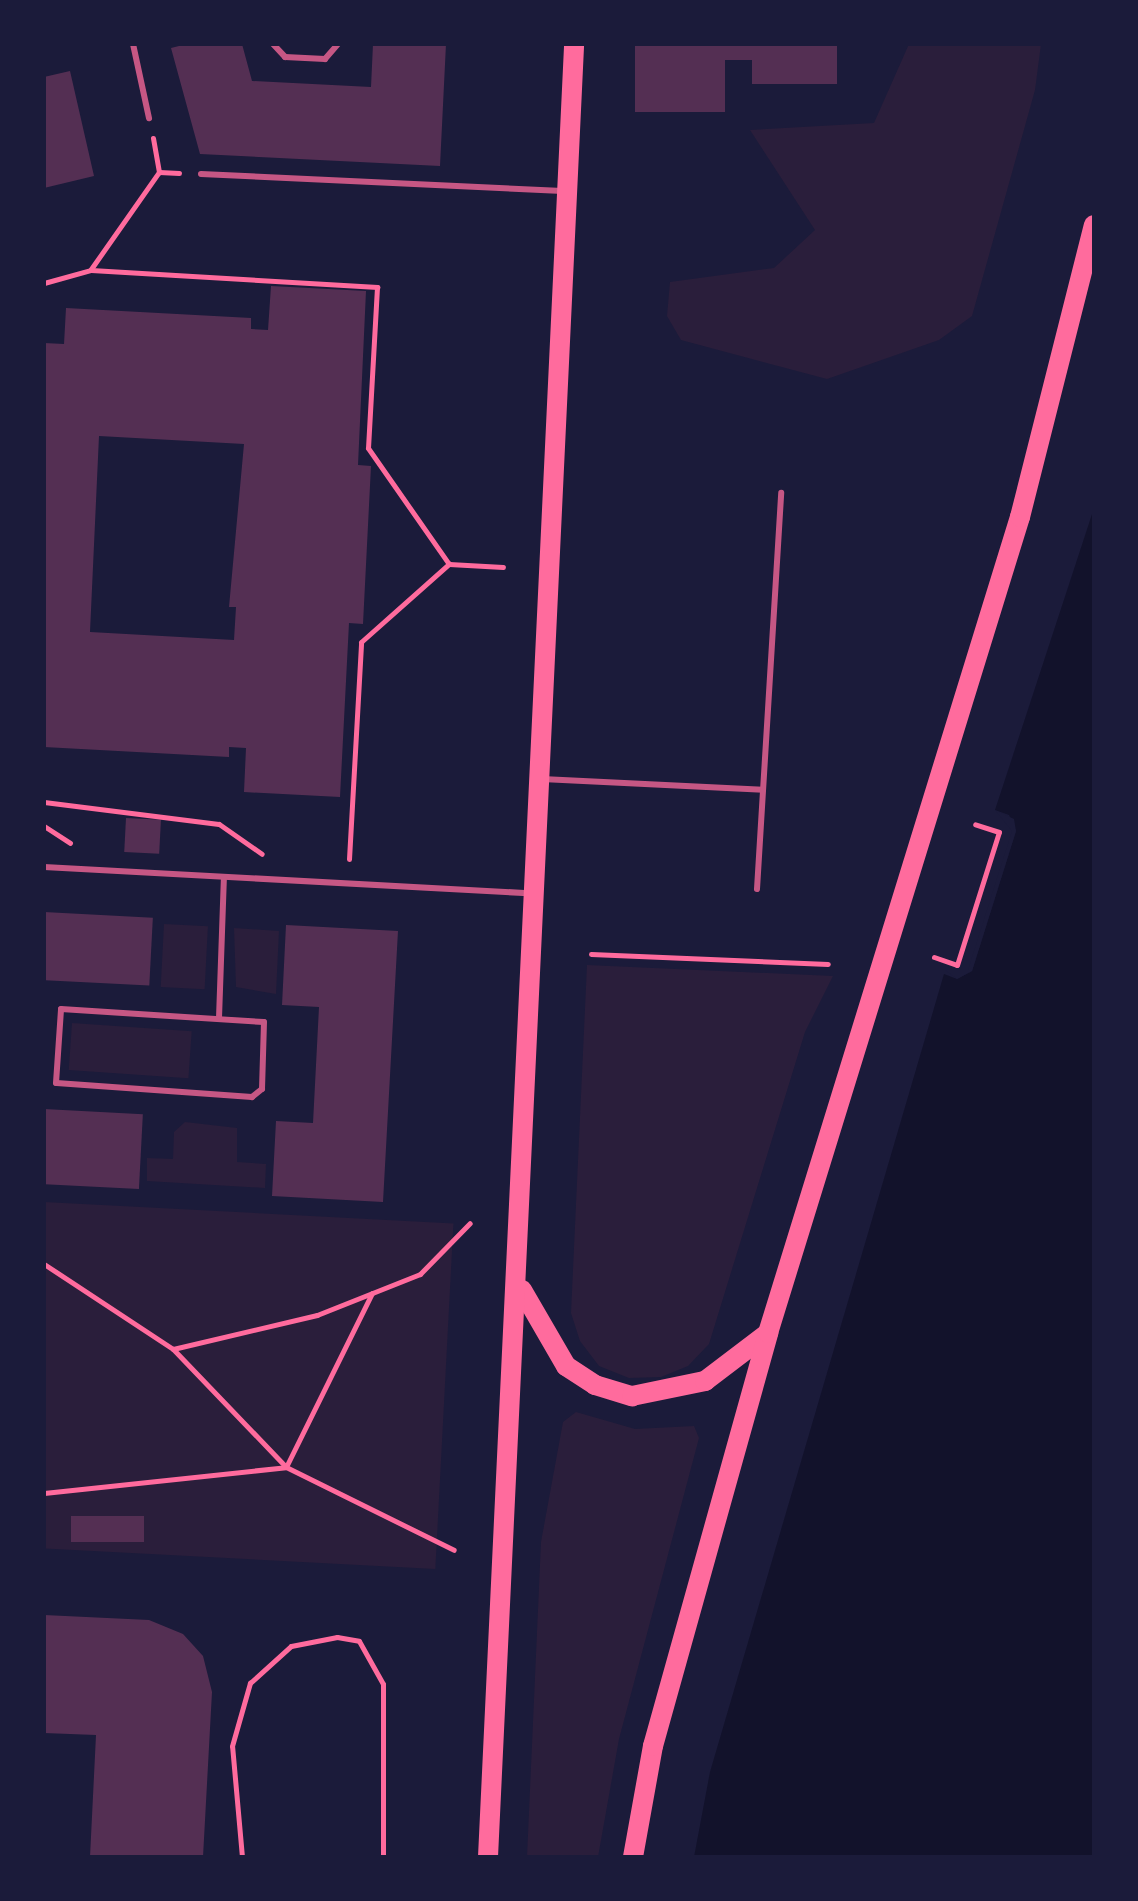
<!DOCTYPE html>
<html>
<head>
<meta charset="utf-8">
<style>
	body { margin:0 }
	#map { position:relative; width:1138px; height:1901px; overflow:hidden; background:#1b1b3a; font-family:Spectral,serif }
	div>[style] { position:absolute }
	.green>* { inset:0; background:#2a1e3b; transform-origin:0 0 }
	.water>* { inset:0; background:#12122b }
	.pier>* { inset:0; background:#1b1b3a }
	.building>* { inset:0; background:#542f53; transform-origin:0 0 }
	.path>* { height:5px; margin:-2.5px; padding:0 2.5px; transform-origin:2.5px; border-radius:2.5px; background:#ff6b9d }
	.service>* { height:6px; margin:-3px; padding:0 3px; transform-origin:3px; border-radius:3px; background:#c65784 }
	.primary>* { height:20px; margin:-10px; padding:0 10px; transform-origin:10px; border-radius:10px; background:#ff6b9d }
	span { translate:-50% -50%; white-space:nowrap; text-align:center; line-height:1.15; -webkit-text-stroke:8px #1b1b3a; paint-order:stroke }
	.frame { position:absolute; inset:0; border:46px solid #1b1b3a; pointer-events:none }
</style>
</head>
<body>
<div id="map">
	<div class="green">
		<i style="clip-path:polygon(909px 44px,1041px 44px,1035px 90px,972px 316px,939px 340px,827px 379px,681px 340px,667px 316px,670px 282px,774px 268px,815px 230px,750px 130px,874px 123px)"></i>
		<i style="left:164px;top:924px;width:44px;height:63px;rotate:3deg"></i>
		<i style="clip-path:polygon(234px 928px,279px 931px,276px 994px,236px 987px)"></i>
		<i style="clip-path:polygon(587px 965px,833px 976px,805px 1032px,709px 1344px,688px 1366px,661px 1377px,629px 1378px,599px 1366px,580px 1341px,571px 1313px)"></i>
		<i style="left:72px;top:1023px;width:120px;height:47px;rotate:4deg"></i>
		<i style="clip-path:polygon(185px 1122px,237px 1128px,237px 1162px,266px 1164px,265px 1188px,147px 1181px,147px 1158px,173px 1159px,174px 1132px)"></i>
		<i style="left:44px;top:1202px;width:410px;height:346px;rotate:3deg"></i>
		<i style="clip-path:polygon(576px 1412px,635px 1429px,694px 1426px,699px 1438px,619px 1739px,598px 1857px,527px 1857px,541px 1542px,563px 1422px)"></i>
	</div>
	<div class="water">
		<i style="clip-path:polygon(1094px 508px,1094px 1857px,694px 1857px,710px 1772px,944px 974px,957px 979px,972px 971px,1016px 831px,1009px 815px,995px 810px)"></i>
	</div>
	<div class="pier">
		<i style="clip-path:polygon(995px 810px,1014px 819px,1016px 831px,972px 971px,957px 979px,945px 970px,968px 970px,1012px 831px)"></i>
	</div>
	<div class="building">
		<i style="clip-path:polygon(187px 44px,242px 44px,252px 81px,371px 87px,373px 44px,446px 44px,440px 166px,200px 154px,171px 48px)"></i>
		<i style="clip-path:polygon(635px 44px,837px 44px,837px 84px,752px 84px,752px 60px,725px 60px,725px 112px,635px 112px)"></i>
		<i style="clip-path:polygon(70px 71px,94px 176px,44px 188px,44px 77px)"></i>
		<i style="clip-path:polygon(evenodd,271px 286px,366px 291px,358px 465px,371px 466px,363px 624px,349px 623px,340px 797px,244px 792px,246px 748px,229px 747px,229px 757px,44px 747px,44px 343px,64px 344px,66px 308px,251px 318px,251px 329px,268px 330px,271px 286px,99px 436px,244px 444px,229px 607px,236px 607px,234px 640px,90px 632px,99px 436px)"></i>
		<i style="left:126px;top:818px;width:35px;height:34px;rotate:3deg"></i>
		<i style="left:44px;top:912px;width:109px;height:68px;rotate:3deg"></i>
		<i style="clip-path:polygon(286px 925px,398px 931px,383px 1202px,272px 1196px,276px 1121px,313px 1123px,319px 1007px,282px 1005px)"></i>
		<i style="left:44px;top:1109px;width:99px;height:75px;rotate:3deg"></i>
		<i style="left:71px;top:1516px;width:73px;height:26px"></i>
		<i style="clip-path:polygon(44px 1615px,149px 1620px,183px 1634px,203px 1656px,212px 1692px,203px 1857px,90px 1857px,96px 1735px,44px 1733px)"></i>
	</div>
	<div class="path">
		<i style="left:153px;top:138px;width:35px;rotate:80deg"></i>
		<i style="left:159px;top:172px;width:20px;rotate:3deg"></i>
		<i style="left:91px;top:269px;width:118px;rotate:-55deg"></i>
		<i style="left:44px;top:283px;width:49px;rotate:-15.5deg"></i>
		<i style="left:91px;top:270px;width:287px;rotate:3.4deg"></i>
		<i style="left:377px;top:287px;width:161px;rotate:93.2deg"></i>
		<i style="left:368px;top:448px;width:141px;rotate:55.1deg"></i>
		<i style="left:449px;top:564px;width:54px;rotate:3.2deg"></i>
		<i style="left:44px;top:802px;width:176px;rotate:7.2deg"></i>
		<i style="left:219px;top:824px;width:52px;rotate:34.9deg"></i>
		<i style="left:44px;top:826px;width:31px;rotate:33deg"></i>
		<i style="left:349px;top:859px;width:217px;rotate:-86.8deg"></i>
		<i style="left:361px;top:642px;width:118px;rotate:-41.6deg"></i>
		<i style="left:591px;top:954px;width:237px;rotate:2.4deg"></i>
		<i style="left:934px;top:957px;width:24px;rotate:19deg"></i>
		<i style="left:957px;top:965px;width:139px;rotate:-72.5deg"></i>
		<i style="left:999px;top:832px;width:25px;rotate:-162deg"></i>
		<i style="left:44px;top:1264px;width:154px;rotate:33.4deg"></i>
		<i style="left:173px;top:1349px;width:163px;rotate:46.2deg"></i>
		<i style="left:286px;top:1467px;width:187px;rotate:26.3deg"></i>
		<i style="left:173px;top:1349px;width:148px;rotate:-13.3deg"></i>
		<i style="left:317px;top:1315px;width:111px;rotate:-21.7deg"></i>
		<i style="left:420px;top:1274px;width:71px;rotate:-45.6deg"></i>
		<i style="left:44px;top:1493px;width:243px;rotate:-6.1deg"></i>
		<i style="left:286px;top:1467px;width:194px;rotate:-63.7deg"></i>
		<i style="left:242px;top:1857px;width:111px;rotate:-95.1deg"></i>
		<i style="left:232px;top:1746px;width:66px;rotate:-74.1deg"></i>
		<i style="left:250px;top:1683px;width:55px;rotate:-42.1deg"></i>
		<i style="left:291px;top:1646px;width:47px;rotate:-11.1deg"></i>
		<i style="left:337px;top:1637px;width:22px;rotate:10deg"></i>
		<i style="left:359px;top:1641px;width:49px;rotate:60.8deg"></i>
		<i style="left:383px;top:1684px;width:173px;rotate:90deg"></i>
	</div>
	<div class="service">
		<i style="left:133px;top:44px;width:76px;rotate:77.8deg"></i>
		<i style="left:273px;top:44px;width:18px;rotate:47deg"></i>
		<i style="left:285px;top:57px;width:40px;rotate:2.9deg"></i>
		<i style="left:325px;top:59px;width:20px;rotate:-49deg"></i>
		<i style="left:201px;top:174px;width:362px;rotate:2.7deg"></i>
		<i style="left:542px;top:779px;width:221px;rotate:2.8deg"></i>
		<i style="left:44px;top:867px;width:485px;rotate:3.1deg"></i>
		<i style="left:757px;top:889px;width:397px;rotate:-86.5deg"></i>
		<i style="left:61px;top:1009px;width:203px;rotate:3.7deg"></i>
		<i style="left:264px;top:1022px;width:67px;rotate:91.7deg"></i>
		<i style="left:262px;top:1089px;width:13px;rotate:141deg"></i>
		<i style="left:252px;top:1097px;width:196px;rotate:-175.9deg"></i>
		<i style="left:56px;top:1083px;width:74px;rotate:-86.1deg"></i>
		<i style="left:219px;top:1018px;width:140px;rotate:-88deg"></i>
	</div>
	<div class="primary">
		<i style="left:522px;top:1290px;width:88px;rotate:59.9deg"></i>
		<i style="left:566px;top:1366px;width:35px;rotate:33deg"></i>
		<i style="left:595px;top:1385px;width:39px;rotate:17deg"></i>
		<i style="left:632px;top:1396px;width:75px;rotate:-11.6deg"></i>
		<i style="left:705px;top:1381px;width:79px;rotate:-37.3deg"></i>
		<i style="left:488px;top:1857px;width:1815px;rotate:-87.28deg"></i>
		<i style="left:633px;top:1857px;width:113px;rotate:-79.8deg"></i>
		<i style="left:653px;top:1746px;width:429px;rotate:-74.4deg"></i>
		<i style="left:768px;top:1333px;width:854px;rotate:-72.84deg"></i>
		<i style="left:1020px;top:517px;width:301px;rotate:-75.8deg"></i>
	</div>
	<div class="frame"></div>
</div>
</body>
</html>
